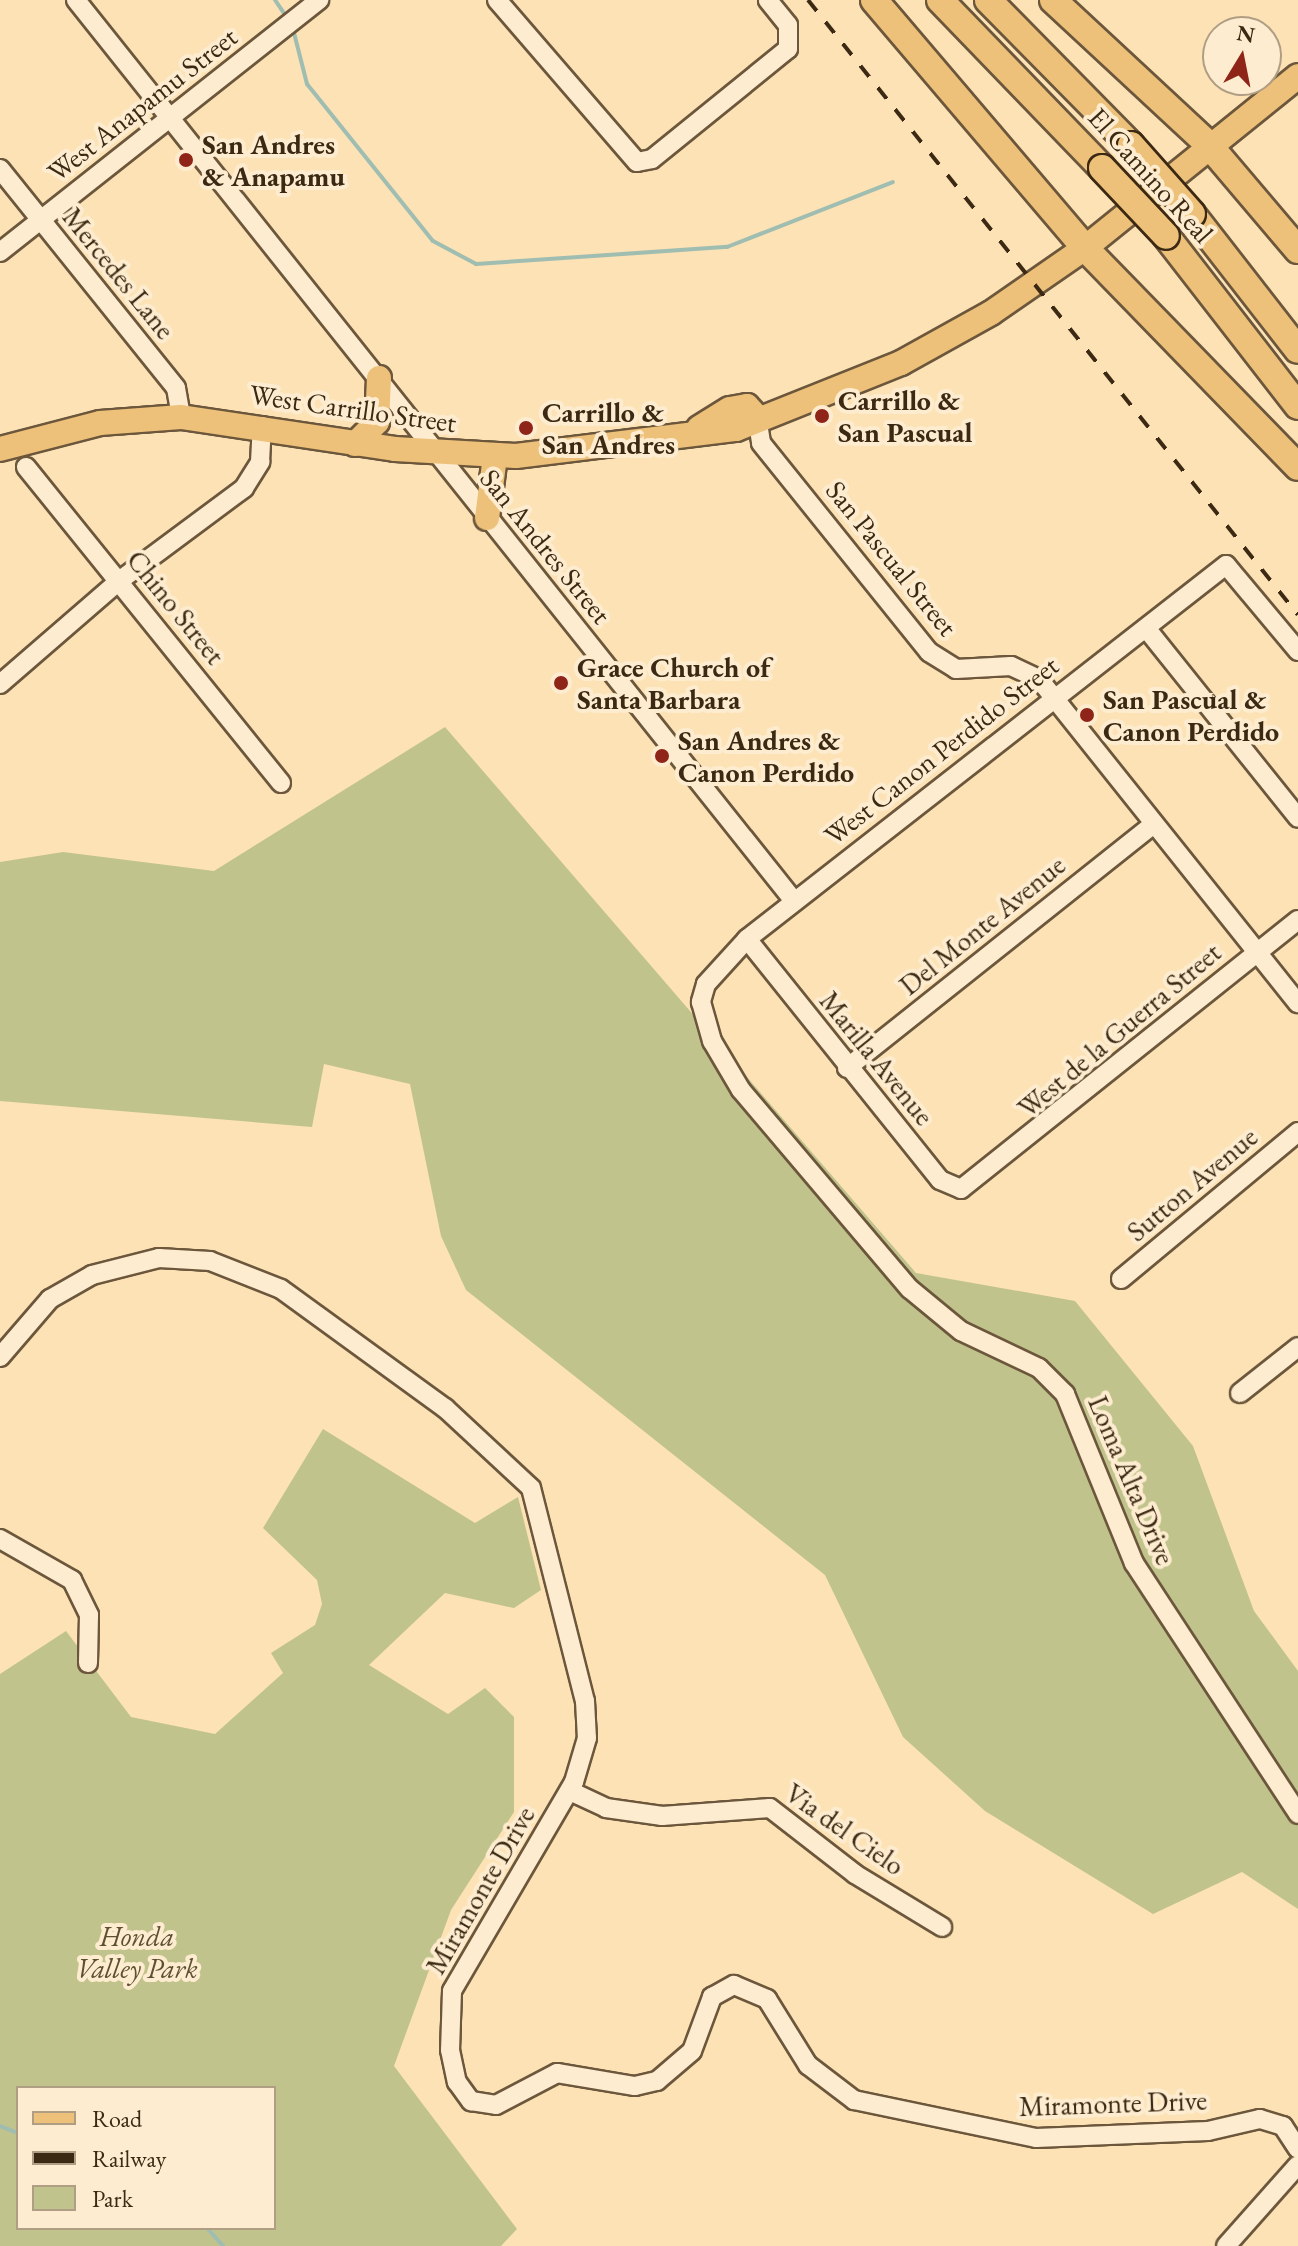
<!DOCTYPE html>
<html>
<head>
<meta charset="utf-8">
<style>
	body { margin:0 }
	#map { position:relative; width:1298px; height:2246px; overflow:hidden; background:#fce2b5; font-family:"EB Garamond",serif }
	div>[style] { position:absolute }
	.green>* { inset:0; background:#c1c38c }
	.stream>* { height:4px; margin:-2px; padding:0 2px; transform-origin:2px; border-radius:2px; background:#9fbdb0 }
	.roads { filter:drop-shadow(2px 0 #6c573c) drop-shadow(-2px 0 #6c573c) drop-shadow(0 2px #6c573c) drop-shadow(0 -2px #6c573c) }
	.minor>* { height:18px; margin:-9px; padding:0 9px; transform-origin:9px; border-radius:9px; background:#fdeccf }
	.major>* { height:24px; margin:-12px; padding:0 12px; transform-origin:12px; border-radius:12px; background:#eec17a }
	.highway>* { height:26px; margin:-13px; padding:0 13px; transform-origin:13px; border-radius:13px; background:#eec17a }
	.rail>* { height:4px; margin-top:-2px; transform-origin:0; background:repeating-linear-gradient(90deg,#3c2913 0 14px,transparent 0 28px) }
	.bridges { filter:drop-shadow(2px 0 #3c2913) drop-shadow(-2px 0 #3c2913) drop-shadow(0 2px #3c2913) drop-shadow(0 -2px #3c2913) }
	.highway-bridge>* { height:26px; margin:-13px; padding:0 13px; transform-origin:13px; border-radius:13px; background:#eec17a }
	.dots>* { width:22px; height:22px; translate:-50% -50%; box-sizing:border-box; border:4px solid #fdeccf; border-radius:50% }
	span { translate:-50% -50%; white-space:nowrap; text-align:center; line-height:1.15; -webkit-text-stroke:8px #fdeccf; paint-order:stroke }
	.street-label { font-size:28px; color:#3c2913 }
	.poi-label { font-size:28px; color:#3c2913; font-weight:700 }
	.left { translate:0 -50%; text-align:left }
	.park-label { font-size:28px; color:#5d5031; font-style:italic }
	.legend { position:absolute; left:16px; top:2086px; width:260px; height:144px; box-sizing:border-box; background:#fdeccf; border:2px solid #b09e84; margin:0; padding:10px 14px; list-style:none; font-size:24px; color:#3c2913 }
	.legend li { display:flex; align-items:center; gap:16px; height:40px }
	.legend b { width:40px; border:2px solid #b09e84 }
	.north { position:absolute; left:1202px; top:16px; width:80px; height:80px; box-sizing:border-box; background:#fdeccf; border:2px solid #b09e84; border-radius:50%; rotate:10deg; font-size:22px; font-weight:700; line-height:32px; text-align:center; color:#3c2913 }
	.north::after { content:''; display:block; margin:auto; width:28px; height:36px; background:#8f2418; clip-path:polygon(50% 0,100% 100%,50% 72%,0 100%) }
</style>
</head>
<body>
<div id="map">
	<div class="green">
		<i style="clip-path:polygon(445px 727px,916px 1273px,1075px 1301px,1193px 1446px,1254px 1611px,1298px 1671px,1298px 1909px,1242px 1872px,1153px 1914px,985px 1811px,903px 1737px,825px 1575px,466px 1290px,441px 1236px,410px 1084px,324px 1064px,312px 1127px,0 1101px,0 862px,63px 852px,214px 871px)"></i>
		<i style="clip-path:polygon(evenodd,323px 1429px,475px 1523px,518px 1497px,541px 1590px,514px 1608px,445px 1593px,369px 1665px,448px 1714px,485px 1688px,514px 1717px,514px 1812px,451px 1910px,394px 2066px,517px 2229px,501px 2246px,0 2246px,0 1674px,66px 1631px,131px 1717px,215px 1734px,283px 1673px,271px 1653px,315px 1625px,322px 1604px,317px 1580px,263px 1528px,323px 1429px,18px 2088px,274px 2088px,274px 2228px,18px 2228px,18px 2088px)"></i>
	</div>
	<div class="stream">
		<i style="left:275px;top:0;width:22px;rotate:56deg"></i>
		<i style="left:293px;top:29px;width:57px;rotate:75.7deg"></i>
		<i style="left:307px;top:84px;width:201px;rotate:51.3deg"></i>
		<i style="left:433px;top:241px;width:49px;rotate:28.1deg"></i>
		<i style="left:476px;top:264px;width:252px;rotate:-3.9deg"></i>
		<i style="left:727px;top:247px;width:178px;rotate:-21.4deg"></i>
		<i style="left:0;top:2126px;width:19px;rotate:21deg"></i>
		<i style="left:207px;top:2228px;width:24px;rotate:48deg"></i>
	</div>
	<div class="roads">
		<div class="minor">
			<i style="left:76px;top:0;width:1152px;rotate:51.45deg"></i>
			<i style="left:497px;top:0;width:214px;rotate:49.2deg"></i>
			<i style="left:637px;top:162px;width:15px;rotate:-11deg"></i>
			<i style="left:652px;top:159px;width:175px;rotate:-39deg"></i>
			<i style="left:788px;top:49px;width:24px;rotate:-90deg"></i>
			<i style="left:788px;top:25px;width:32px;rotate:-129deg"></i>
			<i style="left:0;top:169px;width:281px;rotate:51.2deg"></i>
			<i style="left:176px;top:388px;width:29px;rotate:80deg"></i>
			<i style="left:0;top:252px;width:407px;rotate:-38.3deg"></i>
			<i style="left:757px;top:417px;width:26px;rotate:81deg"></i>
			<i style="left:761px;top:443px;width:268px;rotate:51.2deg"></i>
			<i style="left:929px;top:652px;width:32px;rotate:32deg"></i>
			<i style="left:956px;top:669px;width:55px;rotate:-3.1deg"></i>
			<i style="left:1011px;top:666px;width:31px;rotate:25deg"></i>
			<i style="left:1039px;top:679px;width:415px;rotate:51.4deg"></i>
			<i style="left:26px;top:467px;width:406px;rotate:51.1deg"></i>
			<i style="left:1146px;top:628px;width:243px;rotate:51.3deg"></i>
			<i style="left:1298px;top:651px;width:112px;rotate:-129.9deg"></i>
			<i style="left:1226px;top:565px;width:608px;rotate:142.02deg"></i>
			<i style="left:747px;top:939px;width:61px;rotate:132.3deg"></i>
			<i style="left:706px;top:984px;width:19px;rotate:106deg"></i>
			<i style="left:701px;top:1002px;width:41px;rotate:74.2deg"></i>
			<i style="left:712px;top:1041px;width:57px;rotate:59.4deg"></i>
			<i style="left:741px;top:1090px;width:261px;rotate:49.7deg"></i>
			<i style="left:910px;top:1289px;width:66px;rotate:39.5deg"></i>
			<i style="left:961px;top:1331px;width:86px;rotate:25.4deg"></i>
			<i style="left:1039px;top:1368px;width:37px;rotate:45deg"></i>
			<i style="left:1065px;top:1394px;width:183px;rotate:67.8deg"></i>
			<i style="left:1134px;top:1563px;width:300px;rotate:56.8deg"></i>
			<i style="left:0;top:684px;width:157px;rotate:-40.9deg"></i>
			<i style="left:119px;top:581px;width:156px;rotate:-36.6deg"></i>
			<i style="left:244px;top:488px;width:31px;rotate:-58deg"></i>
			<i style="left:260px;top:462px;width:36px;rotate:-87deg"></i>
			<i style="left:747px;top:939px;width:309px;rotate:51.3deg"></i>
			<i style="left:940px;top:1180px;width:23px;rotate:23deg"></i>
			<i style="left:961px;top:1189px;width:431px;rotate:-38.6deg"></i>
			<i style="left:847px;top:1068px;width:390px;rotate:-38.5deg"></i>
			<i style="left:1121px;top:1279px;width:230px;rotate:-39.7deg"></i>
			<i style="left:0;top:1357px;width:77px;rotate:-49.2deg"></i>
			<i style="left:50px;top:1299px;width:48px;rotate:-29.7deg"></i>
			<i style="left:92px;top:1275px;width:69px;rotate:-14.2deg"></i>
			<i style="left:159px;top:1258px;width:51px;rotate:3.4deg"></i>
			<i style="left:210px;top:1261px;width:76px;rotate:21.5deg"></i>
			<i style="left:281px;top:1289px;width:203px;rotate:36deg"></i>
			<i style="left:445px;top:1408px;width:117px;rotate:42.9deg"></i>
			<i style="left:531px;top:1488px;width:220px;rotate:75.8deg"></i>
			<i style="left:585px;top:1701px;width:37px;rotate:87deg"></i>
			<i style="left:587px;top:1738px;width:46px;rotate:106.5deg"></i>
			<i style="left:574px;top:1782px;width:242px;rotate:120.3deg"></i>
			<i style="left:452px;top:1991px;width:59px;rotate:91.9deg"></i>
			<i style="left:450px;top:2050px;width:33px;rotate:78deg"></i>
			<i style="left:457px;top:2082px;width:24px;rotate:54deg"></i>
			<i style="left:471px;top:2101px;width:25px;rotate:9deg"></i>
			<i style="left:496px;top:2105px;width:69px;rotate:-27.7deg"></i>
			<i style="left:557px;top:2073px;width:79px;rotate:9.5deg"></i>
			<i style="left:635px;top:2086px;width:23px;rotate:-13deg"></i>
			<i style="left:657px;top:2081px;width:46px;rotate:-40.6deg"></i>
			<i style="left:692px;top:2051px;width:58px;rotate:-69.7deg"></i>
			<i style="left:712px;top:1997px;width:25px;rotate:-29deg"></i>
			<i style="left:734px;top:1985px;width:36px;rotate:23deg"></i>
			<i style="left:767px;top:1999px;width:78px;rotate:58.2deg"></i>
			<i style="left:808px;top:2065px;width:58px;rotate:37.3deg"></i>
			<i style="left:854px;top:2100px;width:186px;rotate:11.8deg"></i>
			<i style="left:1036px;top:2138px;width:172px;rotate:-2.3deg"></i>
			<i style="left:1208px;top:2131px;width:53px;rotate:-13deg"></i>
			<i style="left:1260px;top:2119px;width:24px;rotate:17deg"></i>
			<i style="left:1283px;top:2126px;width:27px;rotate:57deg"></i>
			<i style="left:1240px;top:1393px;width:74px;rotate:-38.4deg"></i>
			<i style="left:0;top:1539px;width:83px;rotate:29.7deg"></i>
			<i style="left:72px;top:1580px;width:39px;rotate:64deg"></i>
			<i style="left:89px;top:1615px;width:48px;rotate:91.2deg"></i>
			<i style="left:570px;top:1791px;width:40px;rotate:25deg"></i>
			<i style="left:606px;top:1808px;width:57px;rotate:8.1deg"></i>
			<i style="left:662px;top:1816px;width:108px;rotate:-4.2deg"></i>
			<i style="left:770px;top:1808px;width:108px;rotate:37.8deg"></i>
			<i style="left:855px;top:1874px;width:102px;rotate:31.3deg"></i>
			<i style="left:1226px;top:2246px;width:108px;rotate:-48.4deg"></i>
		</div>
		<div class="major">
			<i style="left:699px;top:428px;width:36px;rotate:-32deg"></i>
			<i style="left:730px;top:409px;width:17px;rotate:-10deg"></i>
			<i style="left:747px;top:406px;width:15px;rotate:48deg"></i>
			<i style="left:355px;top:444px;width:31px;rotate:-45deg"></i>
			<i style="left:377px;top:422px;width:44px;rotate:-87.4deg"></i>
			<i style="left:0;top:449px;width:103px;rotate:-14.6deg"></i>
			<i style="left:100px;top:423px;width:81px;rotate:-4.2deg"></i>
			<i style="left:181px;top:417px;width:216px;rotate:8.5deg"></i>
			<i style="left:395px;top:449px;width:121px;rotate:3.3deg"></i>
			<i style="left:516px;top:456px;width:222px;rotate:-7deg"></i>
			<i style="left:736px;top:429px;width:178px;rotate:-21.8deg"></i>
			<i style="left:901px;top:363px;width:103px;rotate:-29.1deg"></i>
			<i style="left:991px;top:313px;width:114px;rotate:-34.7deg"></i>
			<i style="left:1085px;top:248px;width:274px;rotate:-38.9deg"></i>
			<i style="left:487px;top:518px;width:63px;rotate:-82.6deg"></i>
		</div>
		<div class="highway">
			<i style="left:874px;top:0;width:326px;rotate:49.6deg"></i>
			<i style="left:1085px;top:248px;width:305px;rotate:45.8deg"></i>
			<i style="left:940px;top:0;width:233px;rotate:46deg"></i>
			<i style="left:988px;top:0;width:204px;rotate:45.4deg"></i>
			<i style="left:1053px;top:0;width:212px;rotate:42.9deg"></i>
			<i style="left:1208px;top:144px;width:139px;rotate:49.7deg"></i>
			<i style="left:1192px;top:214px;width:172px;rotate:52.1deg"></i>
			<i style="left:1166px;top:236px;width:215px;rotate:52.2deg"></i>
		</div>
	</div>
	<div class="rail">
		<i style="left:808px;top:0;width:786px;rotate:51.45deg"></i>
	</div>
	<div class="bridges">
		<div class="highway-bridge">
			<i style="left:1131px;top:145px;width:92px;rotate:48.5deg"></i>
			<i style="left:1102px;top:168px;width:93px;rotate:46.7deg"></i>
		</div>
	</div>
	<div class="dots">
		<i style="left:186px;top:160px;background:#8f2418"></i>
		<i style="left:822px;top:416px;background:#8f2418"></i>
		<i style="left:526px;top:428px;background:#8f2418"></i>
		<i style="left:561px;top:683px;background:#8f2418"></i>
		<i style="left:1087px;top:715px;background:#8f2418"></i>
		<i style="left:662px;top:756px;background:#8f2418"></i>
	</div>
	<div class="street-label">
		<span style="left:142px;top:104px;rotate:-38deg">West Anapamu Street</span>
		<span style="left:1151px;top:175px;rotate:48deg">El Camino Real</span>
		<span style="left:119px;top:273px;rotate:51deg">Mercedes Lane</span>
		<span style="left:353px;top:408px;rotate:8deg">West Carrillo Street</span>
		<span style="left:546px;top:546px;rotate:51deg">San Andres Street</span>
		<span style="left:892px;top:558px;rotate:51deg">San Pascual Street</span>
		<span style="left:176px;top:607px;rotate:51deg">Chino Street</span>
		<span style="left:941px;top:750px;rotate:-38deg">West Canon Perdido Street</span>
		<span style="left:982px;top:925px;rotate:-39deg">Del Monte Avenue</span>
		<span style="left:1119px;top:1030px;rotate:-40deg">West de la Guerra Street</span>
		<span style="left:877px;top:1058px;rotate:51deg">Marilla Avenue</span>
		<span style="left:1192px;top:1184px;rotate:-40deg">Sutton Avenue</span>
		<span style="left:1132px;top:1480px;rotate:67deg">Loma Alta Drive</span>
		<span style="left:845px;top:1829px;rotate:35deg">Via del Cielo</span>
		<span style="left:480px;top:1890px;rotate:-60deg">Miramonte Drive</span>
		<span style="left:1113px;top:2103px;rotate:-2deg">Miramonte Drive</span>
	</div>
	<div class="poi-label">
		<span class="left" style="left:202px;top:160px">San Andres<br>&amp; Anapamu</span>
		<span class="left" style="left:838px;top:416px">Carrillo &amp;<br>San Pascual</span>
		<span class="left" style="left:542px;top:428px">Carrillo &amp;<br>San Andres</span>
		<span class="left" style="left:577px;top:683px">Grace Church of<br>Santa Barbara</span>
		<span class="left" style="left:1103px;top:715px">San Pascual &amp;<br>Canon Perdido</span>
		<span class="left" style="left:678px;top:756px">San Andres &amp;<br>Canon Perdido</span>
	</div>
	<div class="park-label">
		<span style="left:137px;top:1952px">Honda<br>Valley Park</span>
	</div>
	<ul class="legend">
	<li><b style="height:10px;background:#eec17a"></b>Road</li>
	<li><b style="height:10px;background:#3c2913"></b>Railway</li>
	<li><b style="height:22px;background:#c1c38c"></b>Park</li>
	</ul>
	<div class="north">N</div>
</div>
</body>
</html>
